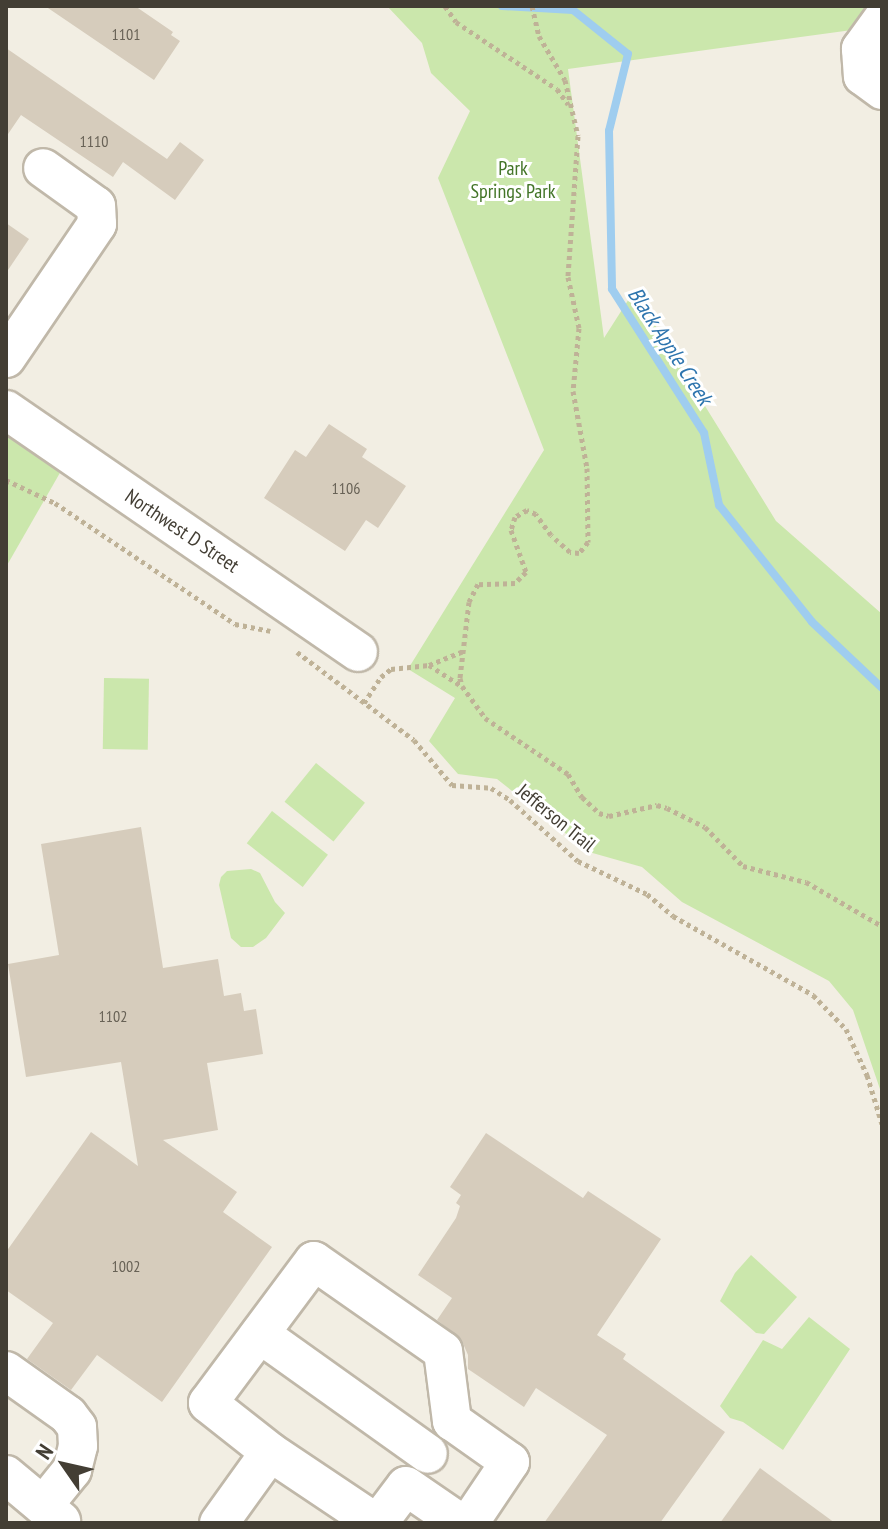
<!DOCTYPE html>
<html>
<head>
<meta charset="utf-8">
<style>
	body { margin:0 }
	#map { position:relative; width:888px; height:1529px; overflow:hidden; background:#f2eee3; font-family:"PT Sans Narrow",sans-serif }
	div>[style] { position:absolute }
	.green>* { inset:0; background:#cbe7ac; transform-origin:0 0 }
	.stream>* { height:8px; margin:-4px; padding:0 4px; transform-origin:4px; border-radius:4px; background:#9fcdef }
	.building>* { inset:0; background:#d6ccbc }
	.path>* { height:5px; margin-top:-2.5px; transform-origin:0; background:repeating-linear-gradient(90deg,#bfb297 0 4px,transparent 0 8px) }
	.roads { filter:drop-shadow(2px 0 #c0b8a9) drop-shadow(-2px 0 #c0b8a9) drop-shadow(0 2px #c0b8a9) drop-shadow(0 -2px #c0b8a9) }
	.minor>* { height:38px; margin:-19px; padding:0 19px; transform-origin:19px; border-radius:19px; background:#fff }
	span { translate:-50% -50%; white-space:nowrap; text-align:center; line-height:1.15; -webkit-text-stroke:6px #fff; paint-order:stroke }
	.number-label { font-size:16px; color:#686256 }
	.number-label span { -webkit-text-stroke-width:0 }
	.park-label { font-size:20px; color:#437528 }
	.street-label { font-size:20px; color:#433e34 }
	.water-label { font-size:22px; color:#2e75ae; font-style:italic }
	.frame { position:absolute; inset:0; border:8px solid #433e34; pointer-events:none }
	.north { position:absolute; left:24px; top:1425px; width:80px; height:80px; -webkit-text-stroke:6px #fff; paint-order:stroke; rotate:304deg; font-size:22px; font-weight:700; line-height:32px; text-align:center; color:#433e34 }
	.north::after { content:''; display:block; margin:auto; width:28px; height:36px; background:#433e34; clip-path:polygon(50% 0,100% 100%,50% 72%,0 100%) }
</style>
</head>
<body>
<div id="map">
	<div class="green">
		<i style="clip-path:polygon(387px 6px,870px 6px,852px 30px,568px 69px,604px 338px,634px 291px,776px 521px,882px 614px,882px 1095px,853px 1010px,829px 981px,682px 902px,642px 867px,589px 852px,497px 779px,458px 774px,429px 741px,455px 698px,408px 669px,544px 450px,438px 178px,470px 111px,431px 73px,422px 43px)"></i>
		<i style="clip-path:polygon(6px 435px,61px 471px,6px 567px)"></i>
		<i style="left:104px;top:678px;width:45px;height:71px;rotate:1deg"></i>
		<i style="left:316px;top:763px;width:63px;height:50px;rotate:39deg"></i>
		<i style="left:272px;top:811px;width:71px;height:41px;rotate:38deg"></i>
		<i style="clip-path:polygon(251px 869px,260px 873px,275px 902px,285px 913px,266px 938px,253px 947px,241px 947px,231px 938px,219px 885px,221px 877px,227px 871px)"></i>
		<i style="clip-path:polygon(751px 1255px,797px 1297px,764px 1334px,756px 1333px,720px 1301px,735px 1273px)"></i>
		<i style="clip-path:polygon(809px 1317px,850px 1349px,783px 1450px,743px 1422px,730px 1418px,720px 1406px,763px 1340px,782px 1349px)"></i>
	</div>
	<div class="stream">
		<i style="left:502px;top:6px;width:71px;rotate:3.2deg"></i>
		<i style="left:573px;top:10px;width:70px;rotate:38.7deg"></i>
		<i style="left:628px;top:54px;width:79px;rotate:103.9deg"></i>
		<i style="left:609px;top:131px;width:158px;rotate:88.9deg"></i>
		<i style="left:612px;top:289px;width:171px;rotate:57.4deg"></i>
		<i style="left:704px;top:433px;width:74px;rotate:78.2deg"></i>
		<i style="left:719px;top:505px;width:149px;rotate:51.5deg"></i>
		<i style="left:812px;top:622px;width:96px;rotate:43.3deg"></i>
	</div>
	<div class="building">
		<i style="clip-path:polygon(45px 6px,135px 6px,173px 32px,171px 35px,180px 41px,154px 80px)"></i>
		<i style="clip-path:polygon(6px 48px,167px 159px,180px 142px,204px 160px,175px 200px,123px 162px,113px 177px,21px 115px,6px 137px)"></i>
		<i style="clip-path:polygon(6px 223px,29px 239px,6px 273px)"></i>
		<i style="clip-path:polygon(329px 424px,367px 449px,362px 457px,406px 486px,378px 528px,366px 520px,345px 551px,264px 498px,295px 450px,306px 457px)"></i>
		<i style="clip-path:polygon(141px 827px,163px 968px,218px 959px,224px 996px,241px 993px,244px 1011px,256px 1009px,263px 1054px,207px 1063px,218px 1130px,163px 1140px,237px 1192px,223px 1212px,272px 1247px,162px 1402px,97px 1355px,71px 1390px,27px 1359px,53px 1323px,6px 1290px,6px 1252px,91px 1132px,138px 1166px,121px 1062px,26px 1077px,8px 964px,59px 955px,41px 844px)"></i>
		<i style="clip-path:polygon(486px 1133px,583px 1198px,588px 1191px,661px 1239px,597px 1335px,626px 1354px,623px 1359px,725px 1432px,660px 1523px,544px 1523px,607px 1435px,536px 1388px,524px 1407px,468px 1369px,468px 1355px,461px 1339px,437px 1320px,452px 1298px,418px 1275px,456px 1218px,460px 1206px,456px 1203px,461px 1195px,450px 1187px)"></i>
		<i style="clip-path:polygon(760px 1468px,835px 1523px,720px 1523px)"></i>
	</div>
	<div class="path">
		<i style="left:445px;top:6px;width:19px;rotate:55deg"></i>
		<i style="left:456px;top:22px;width:121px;rotate:33.6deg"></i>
		<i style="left:557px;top:89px;width:19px;rotate:54deg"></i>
		<i style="left:532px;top:6px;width:31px;rotate:77deg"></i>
		<i style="left:539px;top:36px;width:51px;rotate:59.4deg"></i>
		<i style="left:565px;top:80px;width:57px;rotate:76.9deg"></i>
		<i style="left:578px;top:136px;width:141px;rotate:94.1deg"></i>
		<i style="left:568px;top:277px;width:52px;rotate:77.8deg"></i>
		<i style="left:579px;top:328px;width:63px;rotate:95.4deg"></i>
		<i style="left:573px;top:391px;width:78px;rotate:79.7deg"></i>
		<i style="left:587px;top:468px;width:74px;rotate:89.2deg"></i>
		<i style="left:588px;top:542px;width:14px;rotate:129deg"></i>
		<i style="left:579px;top:553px;width:9px;rotate:-174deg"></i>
		<i style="left:570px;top:552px;width:25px;rotate:-138deg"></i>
		<i style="left:551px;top:535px;width:26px;rotate:-126deg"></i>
		<i style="left:536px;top:514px;width:10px;rotate:-156deg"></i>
		<i style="left:527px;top:510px;width:14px;rotate:150deg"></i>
		<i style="left:515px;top:517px;width:14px;rotate:107deg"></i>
		<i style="left:511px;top:530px;width:45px;rotate:70.3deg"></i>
		<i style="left:526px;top:572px;width:16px;rotate:135deg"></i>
		<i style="left:515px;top:583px;width:37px;rotate:178deg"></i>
		<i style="left:478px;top:584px;width:20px;rotate:117deg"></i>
		<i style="left:469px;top:602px;width:77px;rotate:96.8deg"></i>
		<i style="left:460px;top:678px;width:8px;rotate:76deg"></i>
		<i style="left:462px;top:686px;width:39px;rotate:54deg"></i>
		<i style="left:485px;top:718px;width:100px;rotate:34deg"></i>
		<i style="left:568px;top:774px;width:27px;rotate:59deg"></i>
		<i style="left:582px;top:797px;width:23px;rotate:43deg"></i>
		<i style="left:599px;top:813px;width:10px;rotate:17deg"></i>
		<i style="left:609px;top:816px;width:49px;rotate:-12.9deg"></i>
		<i style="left:657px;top:805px;width:10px;rotate:17deg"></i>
		<i style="left:667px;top:808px;width:42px;rotate:26.6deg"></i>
		<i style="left:705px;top:827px;width:54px;rotate:45.7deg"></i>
		<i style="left:743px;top:866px;width:65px;rotate:14.3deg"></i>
		<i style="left:806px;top:882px;width:88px;rotate:30.1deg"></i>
		<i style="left:6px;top:480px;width:54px;rotate:25.1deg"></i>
		<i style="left:55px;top:503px;width:217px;rotate:33.9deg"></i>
		<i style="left:235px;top:624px;width:36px;rotate:11deg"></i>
		<i style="left:297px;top:652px;width:146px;rotate:36.9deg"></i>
		<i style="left:414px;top:740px;width:59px;rotate:49.8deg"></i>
		<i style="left:452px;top:785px;width:39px;rotate:4deg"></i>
		<i style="left:491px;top:788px;width:22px;rotate:32deg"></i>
		<i style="left:510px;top:800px;width:91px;rotate:41.9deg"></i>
		<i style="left:578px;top:861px;width:76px;rotate:25.6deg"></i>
		<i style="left:647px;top:894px;width:34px;rotate:40deg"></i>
		<i style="left:673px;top:916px;width:161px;rotate:29.4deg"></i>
		<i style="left:813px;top:995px;width:47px;rotate:45.9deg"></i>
		<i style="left:846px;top:1029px;width:51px;rotate:65.5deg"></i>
		<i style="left:867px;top:1075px;width:51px;rotate:73deg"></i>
		<i style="left:429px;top:665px;width:38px;rotate:33deg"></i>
		<i style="left:364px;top:703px;width:31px;rotate:-57deg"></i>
		<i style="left:381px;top:677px;width:13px;rotate:-39deg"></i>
		<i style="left:391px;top:669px;width:38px;rotate:-6deg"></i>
		<i style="left:429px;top:665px;width:37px;rotate:-22deg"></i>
	</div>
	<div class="roads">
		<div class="minor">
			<i style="left:882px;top:20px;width:36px;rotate:126deg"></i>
			<i style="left:861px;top:49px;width:27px;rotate:86deg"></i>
			<i style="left:863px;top:76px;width:24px;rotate:36deg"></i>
			<i style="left:6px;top:358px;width:162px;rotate:-55.8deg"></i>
			<i style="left:97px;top:224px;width:18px;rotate:-93deg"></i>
			<i style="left:96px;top:206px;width:65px;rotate:-144.4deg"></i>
			<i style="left:6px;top:410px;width:427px;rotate:34.5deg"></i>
			<i style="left:260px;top:1334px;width:206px;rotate:35.5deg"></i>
			<i style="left:6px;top:1371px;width:76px;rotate:35.4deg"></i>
			<i style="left:68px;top:1415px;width:15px;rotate:53deg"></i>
			<i style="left:77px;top:1427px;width:19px;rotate:87deg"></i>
			<i style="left:78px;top:1446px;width:25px;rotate:104deg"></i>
			<i style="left:72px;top:1470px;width:46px;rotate:128.9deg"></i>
			<i style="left:6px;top:1475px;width:72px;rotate:39.9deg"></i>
			<i style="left:219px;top:1523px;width:87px;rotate:-54.3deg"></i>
			<i style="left:376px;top:1523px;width:128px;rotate:-146.2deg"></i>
			<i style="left:270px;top:1452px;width:79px;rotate:-141.7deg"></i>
			<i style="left:208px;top:1403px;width:177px;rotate:-53.3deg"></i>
			<i style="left:314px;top:1261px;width:157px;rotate:34.9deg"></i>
			<i style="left:443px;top:1351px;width:71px;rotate:82.7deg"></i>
			<i style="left:452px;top:1421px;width:71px;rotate:35.3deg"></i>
			<i style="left:510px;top:1462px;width:73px;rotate:123.9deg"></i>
			<i style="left:378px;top:1523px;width:46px;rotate:-52.9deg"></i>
			<i style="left:406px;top:1486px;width:65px;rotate:34.4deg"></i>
		</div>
	</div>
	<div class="number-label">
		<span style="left:126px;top:34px">1101</span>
		<span style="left:94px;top:141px">1110</span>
		<span style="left:346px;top:488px">1106</span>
		<span style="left:113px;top:1016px">1102</span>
		<span style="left:126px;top:1266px">1002</span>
	</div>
	<div class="park-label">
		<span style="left:513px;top:180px">Park<br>Springs Park</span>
	</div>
	<div class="street-label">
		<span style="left:182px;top:531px;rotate:34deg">Northwest D Street</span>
		<span style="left:556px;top:818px;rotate:39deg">Jefferson Trail</span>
	</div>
	<div class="water-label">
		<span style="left:670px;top:346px;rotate:57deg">Black Apple Creek</span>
	</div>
	<div class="frame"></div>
	<div class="north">N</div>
</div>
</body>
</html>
